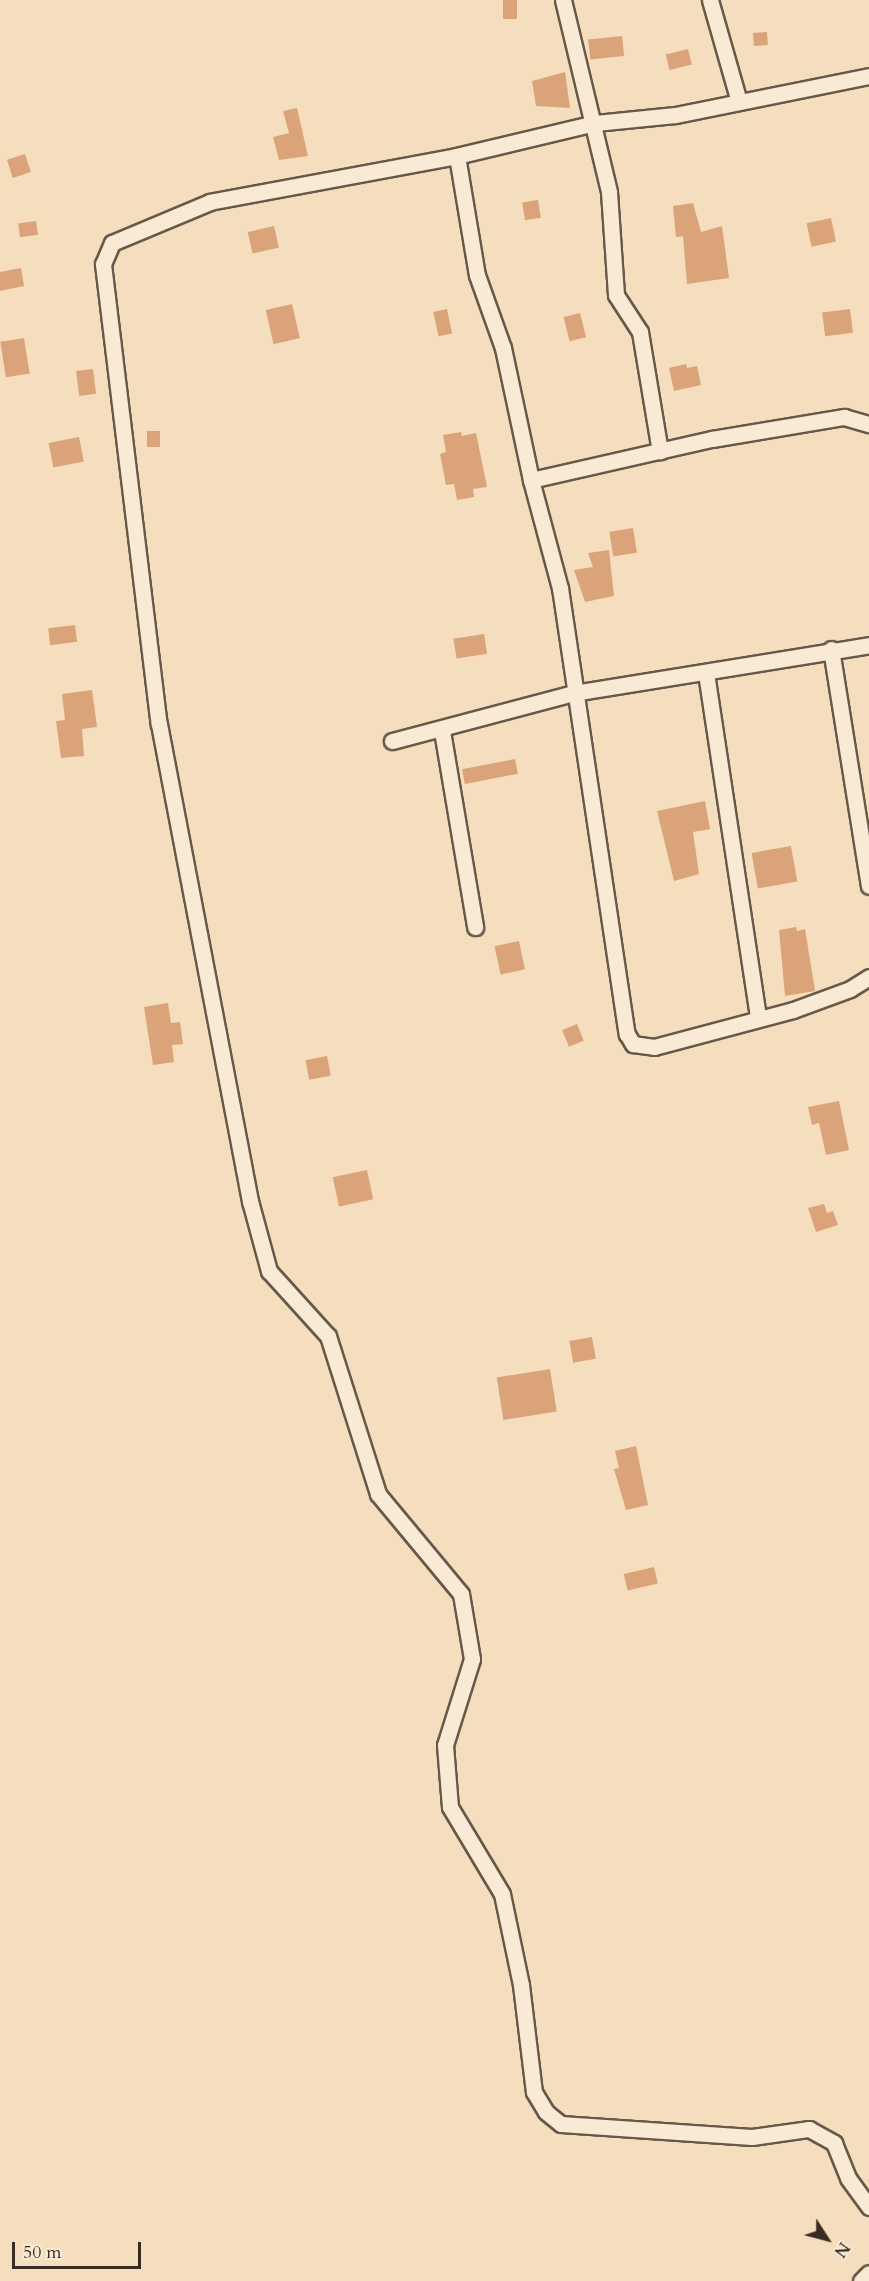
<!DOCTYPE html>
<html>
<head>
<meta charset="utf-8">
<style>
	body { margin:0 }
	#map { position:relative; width:869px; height:2281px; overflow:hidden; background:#f5debd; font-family:Cardo,serif }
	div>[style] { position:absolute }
	.building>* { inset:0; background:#dba37a; transform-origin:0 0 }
	.roads { filter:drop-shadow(2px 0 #675849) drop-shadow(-2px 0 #675849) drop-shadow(0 2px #675849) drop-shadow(0 -2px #675849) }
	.street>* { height:15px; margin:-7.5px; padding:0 7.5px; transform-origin:7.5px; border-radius:7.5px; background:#f8ead4 }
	span { translate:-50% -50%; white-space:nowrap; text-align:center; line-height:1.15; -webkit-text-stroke:4.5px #f8ead4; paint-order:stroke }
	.north { position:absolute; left:797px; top:2209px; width:60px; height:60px; -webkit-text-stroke:4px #f8ead4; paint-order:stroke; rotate:126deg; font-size:16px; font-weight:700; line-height:24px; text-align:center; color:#382c22 }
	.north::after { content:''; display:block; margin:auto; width:21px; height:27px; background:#382c22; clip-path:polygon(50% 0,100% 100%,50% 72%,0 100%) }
	.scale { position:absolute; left:12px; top:2242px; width:129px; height:27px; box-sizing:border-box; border:3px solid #382c22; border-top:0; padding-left:8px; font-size:18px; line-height:21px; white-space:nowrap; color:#382c22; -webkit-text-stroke:4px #f8ead4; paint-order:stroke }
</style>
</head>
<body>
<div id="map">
	<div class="building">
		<i style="left:503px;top:0;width:14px;height:19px"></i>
		<i style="left:767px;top:32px;width:13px;height:14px;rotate:86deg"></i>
		<i style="left:622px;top:36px;width:20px;height:34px;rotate:84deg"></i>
		<i style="left:688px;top:49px;width:16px;height:23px;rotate:76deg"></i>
		<i style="clip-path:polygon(565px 72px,570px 108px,536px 106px,532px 81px)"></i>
		<i style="clip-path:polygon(297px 108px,308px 156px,279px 160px,273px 137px,289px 133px,283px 111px)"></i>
		<i style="left:25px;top:154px;width:19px;height:19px;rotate:72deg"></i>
		<i style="left:538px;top:200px;width:18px;height:16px;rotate:81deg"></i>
		<i style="clip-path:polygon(693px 203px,701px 232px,722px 226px,729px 278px,687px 284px,683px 236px,676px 237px,673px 206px)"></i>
		<i style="left:831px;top:218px;width:24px;height:25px;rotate:78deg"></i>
		<i style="left:36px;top:221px;width:14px;height:18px;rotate:82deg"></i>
		<i style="left:274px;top:226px;width:22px;height:27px;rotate:77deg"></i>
		<i style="clip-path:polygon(21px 268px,24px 286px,0 291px,0 272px)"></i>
		<i style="left:292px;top:304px;width:35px;height:27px;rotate:77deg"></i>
		<i style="left:447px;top:309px;width:25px;height:14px;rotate:78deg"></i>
		<i style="left:850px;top:309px;width:24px;height:28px;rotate:83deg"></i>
		<i style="left:580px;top:313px;width:25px;height:17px;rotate:76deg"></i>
		<i style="left:24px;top:338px;width:36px;height:24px;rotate:81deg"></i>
		<i style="clip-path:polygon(686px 364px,687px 368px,697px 366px,701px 385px,674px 391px,669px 368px)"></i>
		<i style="left:93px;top:369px;width:25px;height:17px;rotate:83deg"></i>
		<i style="left:147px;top:431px;width:13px;height:16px"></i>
		<i style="clip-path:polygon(461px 432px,462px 436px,476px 433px,487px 487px,473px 489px,474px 497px,457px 500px,454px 484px,446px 485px,440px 454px,446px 452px,443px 435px)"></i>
		<i style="left:79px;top:437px;width:25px;height:31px;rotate:79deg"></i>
		<i style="left:633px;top:528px;width:25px;height:24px;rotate:81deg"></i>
		<i style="clip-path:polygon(609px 550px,614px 596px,585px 602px,574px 570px,593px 567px,588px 553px)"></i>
		<i style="left:75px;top:625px;width:17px;height:27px;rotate:83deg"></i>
		<i style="left:484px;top:634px;width:20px;height:31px;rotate:81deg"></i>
		<i style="clip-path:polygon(92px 690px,97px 727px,82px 729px,84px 756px,61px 758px,56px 721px,65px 720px,62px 694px)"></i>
		<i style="left:515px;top:759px;width:15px;height:54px;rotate:79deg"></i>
		<i style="clip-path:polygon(705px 801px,710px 829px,693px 832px,699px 874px,674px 881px,657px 811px)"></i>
		<i style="left:791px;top:846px;width:36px;height:40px;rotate:80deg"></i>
		<i style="clip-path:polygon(796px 927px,797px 931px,805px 929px,815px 991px,785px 996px,779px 930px)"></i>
		<i style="left:519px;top:941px;width:29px;height:25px;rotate:78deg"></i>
		<i style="clip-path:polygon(168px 1003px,171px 1023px,180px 1022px,183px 1044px,172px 1045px,174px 1062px,153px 1065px,144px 1007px)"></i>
		<i style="left:577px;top:1024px;width:18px;height:16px;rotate:68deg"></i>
		<i style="left:327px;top:1056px;width:20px;height:22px;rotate:79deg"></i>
		<i style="clip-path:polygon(839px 1101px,849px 1150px,826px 1155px,819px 1123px,812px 1125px,808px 1107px)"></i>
		<i style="left:367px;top:1170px;width:30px;height:35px;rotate:78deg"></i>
		<i style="clip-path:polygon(824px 1204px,827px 1213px,833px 1211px,838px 1225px,816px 1232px,808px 1208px)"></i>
		<i style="left:592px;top:1337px;width:22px;height:23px;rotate:80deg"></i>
		<i style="left:550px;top:1369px;width:43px;height:54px;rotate:81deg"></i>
		<i style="clip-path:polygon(636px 1446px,648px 1505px,626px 1510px,614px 1469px,619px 1468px,615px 1451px)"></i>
		<i style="left:654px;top:1567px;width:17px;height:31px;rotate:77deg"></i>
	</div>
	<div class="roads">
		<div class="street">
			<i style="left:563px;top:0;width:197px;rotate:76.5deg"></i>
			<i style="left:609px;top:192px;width:103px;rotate:86.1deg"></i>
			<i style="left:616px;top:295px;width:44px;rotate:57deg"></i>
			<i style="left:640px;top:332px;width:121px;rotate:80.5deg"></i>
			<i style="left:710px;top:0;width:106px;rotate:74.1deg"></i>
			<i style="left:869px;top:76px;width:198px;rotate:168.6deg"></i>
			<i style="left:675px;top:115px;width:80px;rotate:174.3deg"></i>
			<i style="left:595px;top:123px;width:142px;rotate:166.6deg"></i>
			<i style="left:457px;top:156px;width:251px;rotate:169.5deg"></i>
			<i style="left:210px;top:202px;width:106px;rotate:157.3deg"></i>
			<i style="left:112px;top:243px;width:23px;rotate:113deg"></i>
			<i style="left:103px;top:264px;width:463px;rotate:83.1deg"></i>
			<i style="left:159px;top:724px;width:486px;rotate:79.2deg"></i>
			<i style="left:250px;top:1201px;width:73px;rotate:74.8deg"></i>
			<i style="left:269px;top:1271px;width:88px;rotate:47.8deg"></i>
			<i style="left:328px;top:1336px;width:166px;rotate:72.4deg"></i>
			<i style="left:378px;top:1494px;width:130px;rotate:50.3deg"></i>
			<i style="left:461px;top:1594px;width:66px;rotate:80.4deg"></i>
			<i style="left:472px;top:1659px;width:90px;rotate:107.4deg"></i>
			<i style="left:445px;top:1745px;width:62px;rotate:85.4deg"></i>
			<i style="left:450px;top:1807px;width:101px;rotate:59.1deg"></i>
			<i style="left:502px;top:1894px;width:93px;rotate:78.2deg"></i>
			<i style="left:521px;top:1985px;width:108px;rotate:83.1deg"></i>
			<i style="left:534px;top:2092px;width:23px;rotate:59deg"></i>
			<i style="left:546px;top:2112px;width:19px;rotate:39deg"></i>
			<i style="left:561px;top:2124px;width:191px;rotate:3.9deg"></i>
			<i style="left:752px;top:2137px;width:58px;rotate:-8deg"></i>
			<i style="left:809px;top:2129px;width:29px;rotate:29deg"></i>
			<i style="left:834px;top:2143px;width:38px;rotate:68deg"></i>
			<i style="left:848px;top:2178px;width:36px;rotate:54deg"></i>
			<i style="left:457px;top:156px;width:121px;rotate:80.5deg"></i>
			<i style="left:477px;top:275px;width:77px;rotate:70.4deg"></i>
			<i style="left:503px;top:348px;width:135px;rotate:78deg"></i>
			<i style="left:531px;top:480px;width:186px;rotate:-12.8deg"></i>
			<i style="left:712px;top:439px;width:134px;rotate:-9.5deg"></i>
			<i style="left:844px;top:417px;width:26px;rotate:16deg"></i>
			<i style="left:531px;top:480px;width:112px;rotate:75deg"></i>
			<i style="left:560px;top:588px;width:451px;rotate:81.5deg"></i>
			<i style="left:627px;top:1034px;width:12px;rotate:59deg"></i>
			<i style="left:633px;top:1044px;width:21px;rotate:8deg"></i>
			<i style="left:654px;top:1047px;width:144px;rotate:-14.9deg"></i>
			<i style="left:793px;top:1010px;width:61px;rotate:-20.2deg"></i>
			<i style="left:850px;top:989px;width:22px;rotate:-32deg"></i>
			<i style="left:831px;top:649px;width:240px;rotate:80.9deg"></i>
			<i style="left:706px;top:673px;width:348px;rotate:81.4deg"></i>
			<i style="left:442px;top:731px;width:199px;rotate:80.4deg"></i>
			<i style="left:392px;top:741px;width:188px;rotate:-14.8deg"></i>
			<i style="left:574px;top:693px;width:299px;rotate:-9.2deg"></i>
			<i style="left:861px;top:2281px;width:11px;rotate:-45deg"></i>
		</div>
	</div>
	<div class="north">N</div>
	<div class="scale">50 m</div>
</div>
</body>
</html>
